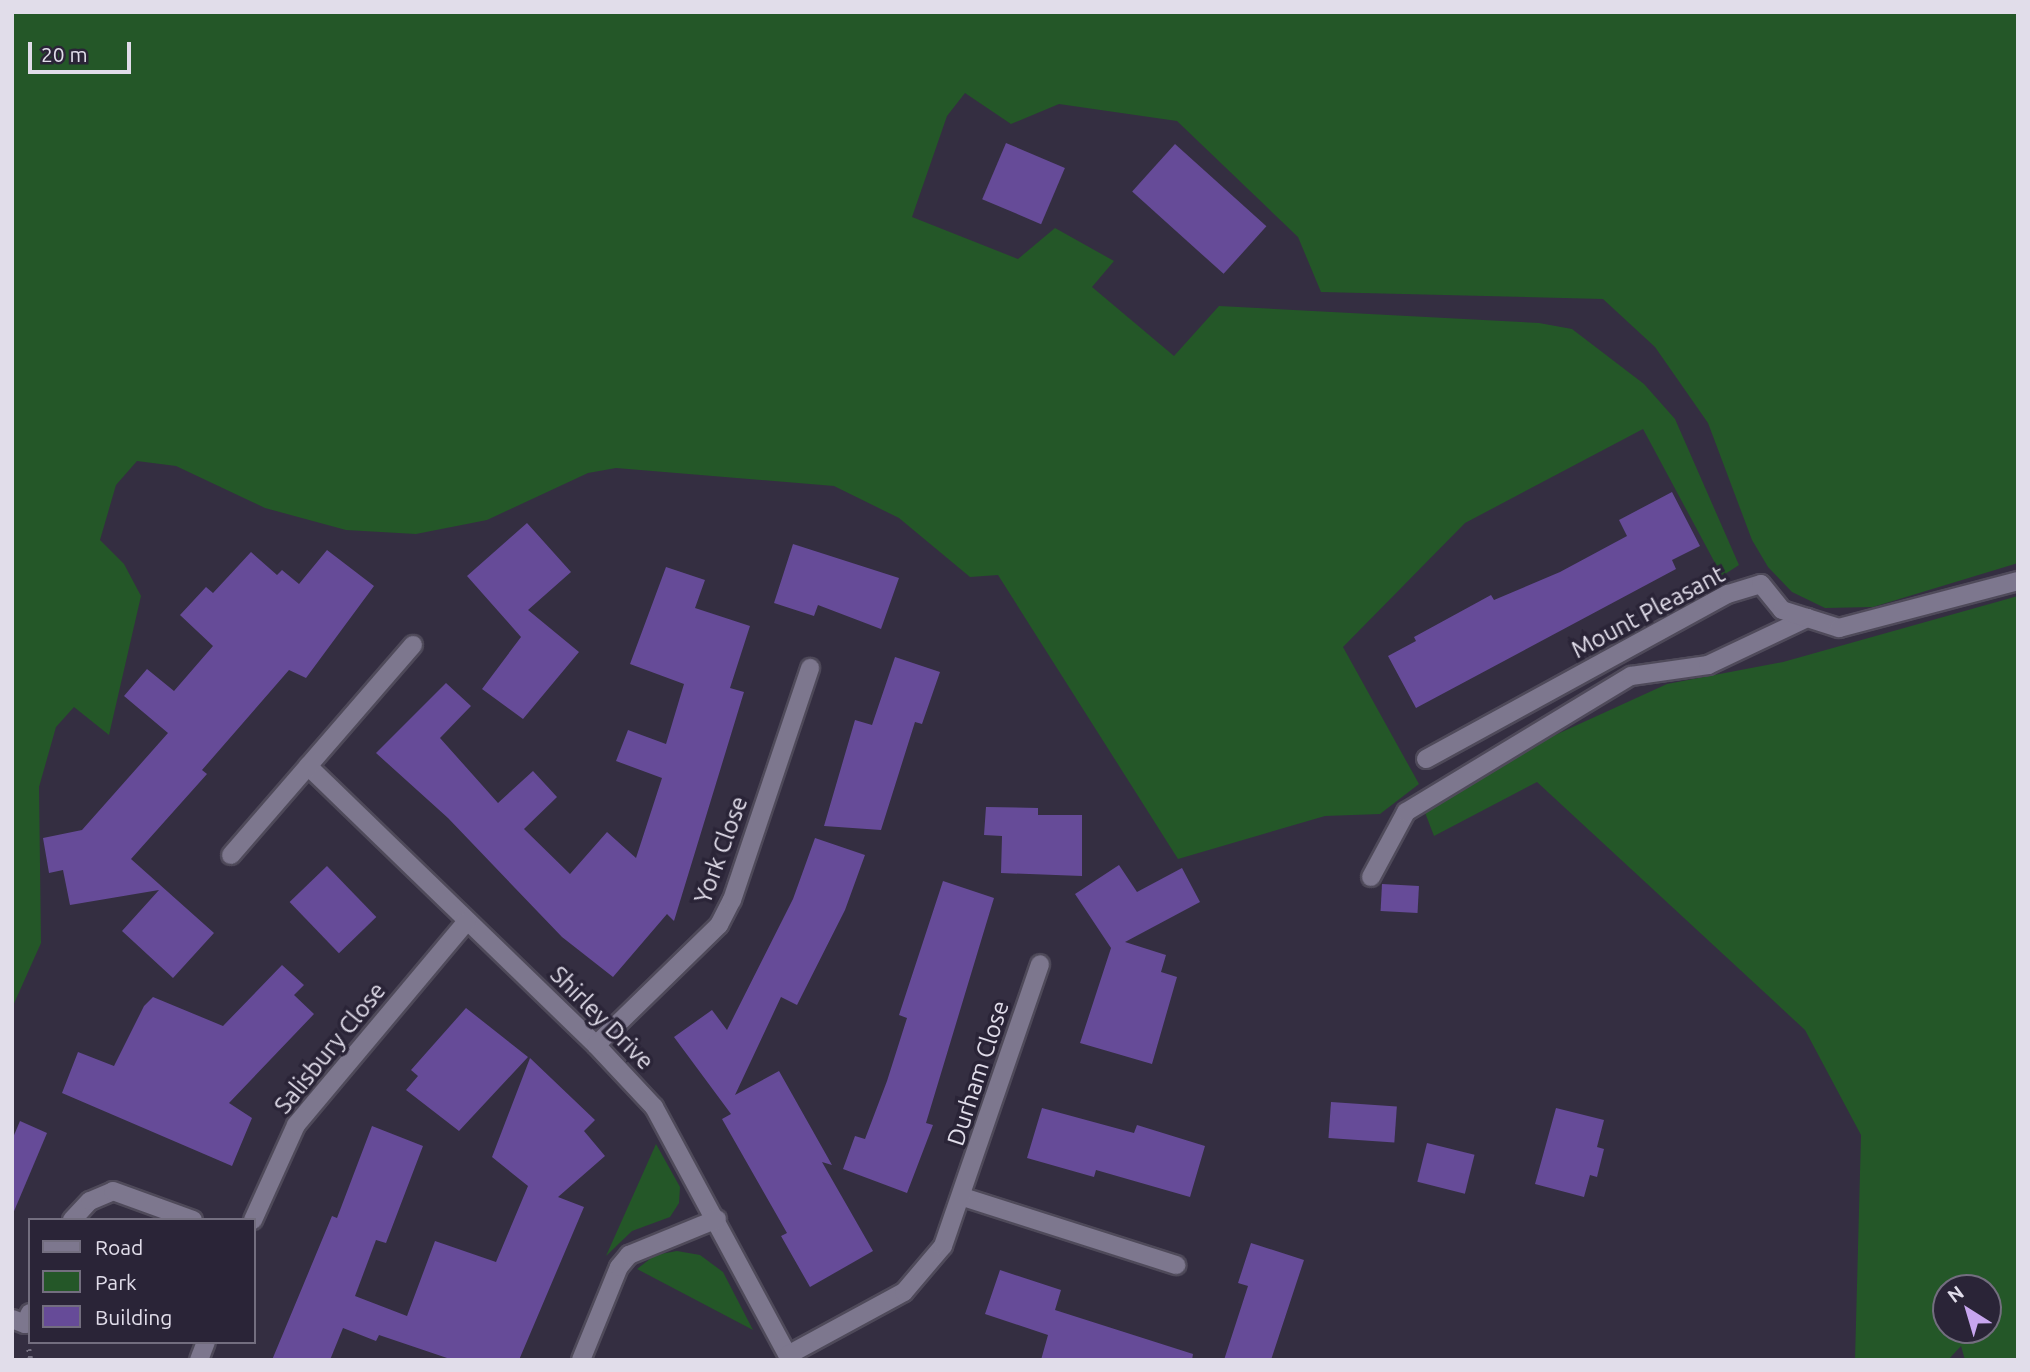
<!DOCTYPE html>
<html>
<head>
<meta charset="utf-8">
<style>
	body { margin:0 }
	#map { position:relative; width:2030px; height:1372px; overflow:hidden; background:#342e41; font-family:Ubuntu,sans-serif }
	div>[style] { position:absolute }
	.green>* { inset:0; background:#245728 }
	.building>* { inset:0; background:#664b98; transform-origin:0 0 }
	.path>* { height:4.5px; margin-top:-2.25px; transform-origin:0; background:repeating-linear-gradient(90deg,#757081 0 2px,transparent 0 7px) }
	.roads { filter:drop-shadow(2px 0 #4f4a5a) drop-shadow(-2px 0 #4f4a5a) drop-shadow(0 2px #4f4a5a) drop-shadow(0 -2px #4f4a5a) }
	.lane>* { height:18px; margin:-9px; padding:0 9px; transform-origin:9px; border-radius:9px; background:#7d778e }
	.street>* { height:18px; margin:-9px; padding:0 9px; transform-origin:9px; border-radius:9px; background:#7d778e }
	span { translate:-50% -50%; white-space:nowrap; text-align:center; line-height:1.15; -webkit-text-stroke:7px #2a2437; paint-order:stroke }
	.street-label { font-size:24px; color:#e1ddea }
	.frame { position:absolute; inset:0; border:14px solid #e1ddea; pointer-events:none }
	.legend { position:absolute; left:28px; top:1218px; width:228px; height:126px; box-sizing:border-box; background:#2a2437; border:2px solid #736e7f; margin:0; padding:9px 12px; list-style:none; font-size:21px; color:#e1ddea }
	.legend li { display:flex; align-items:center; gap:14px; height:35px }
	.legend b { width:35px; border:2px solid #736e7f }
	.north { position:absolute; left:1932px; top:1274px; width:70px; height:70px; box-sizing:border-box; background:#2a2437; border:2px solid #736e7f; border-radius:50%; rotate:323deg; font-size:19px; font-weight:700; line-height:28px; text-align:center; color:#e1ddea }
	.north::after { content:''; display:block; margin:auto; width:24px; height:32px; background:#c8a6ef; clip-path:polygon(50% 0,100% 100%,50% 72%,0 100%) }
	.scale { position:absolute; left:28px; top:42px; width:103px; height:32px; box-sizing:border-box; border:4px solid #e1ddea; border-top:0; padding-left:9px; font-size:21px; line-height:24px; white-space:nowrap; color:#e1ddea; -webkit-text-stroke:5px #2a2437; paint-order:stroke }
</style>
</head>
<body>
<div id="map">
	<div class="green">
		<i style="clip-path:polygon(12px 12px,2018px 12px,2018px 563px,1873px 607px,1825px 608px,1792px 592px,1768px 567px,1752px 540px,1708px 423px,1655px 347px,1603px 299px,1321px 292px,1298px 237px,1177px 121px,1059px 104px,1011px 124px,965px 93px,947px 116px,912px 217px,1018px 259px,1055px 228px,1114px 261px,1092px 287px,1174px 356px,1219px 306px,1539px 323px,1572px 329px,1644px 384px,1675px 419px,1739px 565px,1722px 576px,1643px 429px,1465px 523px,1343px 647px,1419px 784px,1380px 814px,1325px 816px,1178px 859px,998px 575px,970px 577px,899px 518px,834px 486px,616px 468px,588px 473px,487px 520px,416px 534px,346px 530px,265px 508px,176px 466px,137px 461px,116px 485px,100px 540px,124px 564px,141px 596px,109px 735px,74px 707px,56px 727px,39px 787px,41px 943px,12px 1008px)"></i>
		<i style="clip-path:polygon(evenodd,2018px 596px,2018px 1360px,1965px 1360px,1961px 1346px,1948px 1360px,1855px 1360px,1861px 1135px,1805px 1030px,1537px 782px,1434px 836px,1424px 810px,1553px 736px,1667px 684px,1783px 662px,2018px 596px,1946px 1288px,1988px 1288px,1988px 1330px,1946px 1330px,1946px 1288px)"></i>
		<i style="clip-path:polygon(656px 1144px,680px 1187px,679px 1203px,670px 1217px,632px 1231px,606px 1256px)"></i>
		<i style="clip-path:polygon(677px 1251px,700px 1255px,723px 1272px,753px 1330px,637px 1269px,655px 1255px)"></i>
	</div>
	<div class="building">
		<i style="left:1006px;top:143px;width:64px;height:61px;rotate:23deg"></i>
		<i style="left:1175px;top:144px;width:123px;height:64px;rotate:42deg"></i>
		<i style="clip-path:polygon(1672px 492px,1700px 546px,1672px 560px,1676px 569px,1416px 708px,1388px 656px,1416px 641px,1414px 637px,1491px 595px,1494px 600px,1560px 572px,1627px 536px,1619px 520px)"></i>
		<i style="clip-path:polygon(527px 523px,571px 572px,528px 610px,579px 652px,523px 719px,482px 689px,521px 637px,467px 576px)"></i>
		<i style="clip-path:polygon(793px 544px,899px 578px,881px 629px,818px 605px,814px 616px,774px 603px)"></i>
		<i style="clip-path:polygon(327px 550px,374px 586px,306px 678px,289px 670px,202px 770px,207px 774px,131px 859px,214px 933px,173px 978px,122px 931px,159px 890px,70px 905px,63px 870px,49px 873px,43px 838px,82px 830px,168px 733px,124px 696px,147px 669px,174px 691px,213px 646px,180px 615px,206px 587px,213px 593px,251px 552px,277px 575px,282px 570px,299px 584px)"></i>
		<i style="clip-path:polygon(666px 567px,705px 580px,695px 608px,750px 626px,730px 688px,744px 692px,674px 921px,667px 914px,613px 977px,562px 937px,448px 818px,376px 753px,446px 683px,471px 706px,440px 738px,498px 803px,533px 771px,557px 797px,524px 829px,570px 874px,607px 832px,636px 858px,662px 778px,616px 761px,628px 730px,666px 744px,684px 684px,630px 664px)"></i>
		<i style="clip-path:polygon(895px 657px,940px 672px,922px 724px,915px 722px,881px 830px,824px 826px,855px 720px,872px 725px)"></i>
		<i style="clip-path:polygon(986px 807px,1038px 808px,1038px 815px,1082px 815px,1082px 876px,1001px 873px,1002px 836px,984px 835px)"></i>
		<i style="clip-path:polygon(815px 838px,865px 855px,845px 910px,797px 1005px,781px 997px,735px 1095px,779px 1071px,832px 1165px,822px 1162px,873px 1251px,810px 1287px,781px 1236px,787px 1233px,722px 1119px,731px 1114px,674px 1037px,712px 1010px,727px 1030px,793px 899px)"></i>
		<i style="clip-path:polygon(1119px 865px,1137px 892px,1182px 868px,1200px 902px,1125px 942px,1166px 955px,1161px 972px,1177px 977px,1152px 1064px,1080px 1043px,1111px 948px,1075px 894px)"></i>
		<i style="left:327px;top:866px;width:71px;height:52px;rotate:46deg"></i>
		<i style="clip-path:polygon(943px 881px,994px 898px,926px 1123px,933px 1125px,907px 1193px,843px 1169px,855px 1136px,865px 1139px,887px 1081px,907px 1018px,899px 1015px)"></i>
		<i style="left:1382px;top:884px;width:37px;height:27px;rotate:3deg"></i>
		<i style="clip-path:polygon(282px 965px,304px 985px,294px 995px,314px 1014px,229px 1103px,252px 1118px,232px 1166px,62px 1093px,78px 1052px,114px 1066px,144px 1006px,153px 997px,223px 1026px)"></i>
		<i style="clip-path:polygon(466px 1008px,528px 1057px,459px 1131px,406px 1090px,418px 1076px,411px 1070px)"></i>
		<i style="clip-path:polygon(530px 1058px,595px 1120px,584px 1131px,605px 1156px,558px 1197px,584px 1207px,519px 1360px,453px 1360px,379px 1335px,376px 1341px,343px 1328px,330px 1360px,272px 1360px,332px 1216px,337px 1218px,372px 1126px,423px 1146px,386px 1243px,376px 1240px,355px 1296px,407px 1316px,435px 1241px,496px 1262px,528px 1186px,492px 1157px)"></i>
		<i style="left:1331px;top:1102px;width:66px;height:36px;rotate:4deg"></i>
		<i style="clip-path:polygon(1042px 1108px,1134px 1133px,1137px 1125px,1205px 1146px,1190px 1197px,1096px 1170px,1094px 1177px,1027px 1158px)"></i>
		<i style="clip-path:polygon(1556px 1108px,1604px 1120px,1597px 1147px,1604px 1149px,1597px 1177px,1590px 1175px,1584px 1197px,1535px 1184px)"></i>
		<i style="clip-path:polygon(20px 1121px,47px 1133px,12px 1216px,12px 1140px)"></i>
		<i style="left:1427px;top:1143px;width:49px;height:40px;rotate:14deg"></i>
		<i style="clip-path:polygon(1251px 1243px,1304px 1260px,1271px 1360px,1224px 1360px,1248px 1286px,1238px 1283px)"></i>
		<i style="clip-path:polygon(1000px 1270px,1061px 1290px,1055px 1310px,1193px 1354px,1192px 1360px,1041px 1360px,1048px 1335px,985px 1314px)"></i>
	</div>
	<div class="path">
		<i style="left:29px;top:1349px;width:11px;rotate:80deg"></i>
	</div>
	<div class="roads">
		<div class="lane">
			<i style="left:1371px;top:877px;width:74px;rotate:-61.7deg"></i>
			<i style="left:1406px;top:812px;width:263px;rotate:-31.2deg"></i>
			<i style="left:1631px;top:676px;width:78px;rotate:-8.1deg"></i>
			<i style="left:1708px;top:665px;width:110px;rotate:-25.4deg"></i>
		</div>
		<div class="street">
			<i style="left:1426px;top:759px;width:344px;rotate:-28.7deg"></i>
			<i style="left:1728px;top:594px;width:34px;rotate:-17deg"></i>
			<i style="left:1761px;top:584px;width:33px;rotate:51deg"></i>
			<i style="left:1782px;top:610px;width:60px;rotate:17.5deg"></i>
			<i style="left:1839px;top:628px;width:185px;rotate:-14.7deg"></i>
			<i style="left:308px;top:766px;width:401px;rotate:44.1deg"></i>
			<i style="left:596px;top:1045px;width:85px;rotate:46.9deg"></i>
			<i style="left:654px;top:1107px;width:287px;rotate:61.7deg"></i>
			<i style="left:231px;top:855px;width:278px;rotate:-49.1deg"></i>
			<i style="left:596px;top:1045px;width:172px;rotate:-44.3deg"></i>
			<i style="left:719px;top:925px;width:28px;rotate:-63deg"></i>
			<i style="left:732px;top:900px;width:245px;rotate:-71.4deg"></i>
			<i style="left:963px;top:1197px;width:224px;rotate:17.7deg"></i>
			<i style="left:72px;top:1220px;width:26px;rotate:-47deg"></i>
			<i style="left:90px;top:1201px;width:25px;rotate:-23deg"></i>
			<i style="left:113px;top:1191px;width:85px;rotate:19.9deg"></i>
			<i style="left:253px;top:1220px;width:104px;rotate:-65.6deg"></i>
			<i style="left:296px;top:1125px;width:266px;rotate:-50deg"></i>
			<i style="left:12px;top:1319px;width:14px;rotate:21deg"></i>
			<i style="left:25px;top:1324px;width:12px;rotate:-66deg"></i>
			<i style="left:788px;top:1355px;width:132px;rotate:-28.5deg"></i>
			<i style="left:904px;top:1292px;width:60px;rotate:-49.7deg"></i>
			<i style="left:943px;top:1246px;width:298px;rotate:-71deg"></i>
			<i style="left:199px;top:1360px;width:19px;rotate:-69deg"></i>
			<i style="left:581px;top:1360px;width:100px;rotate:-67.8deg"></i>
			<i style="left:619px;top:1267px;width:16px;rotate:-50deg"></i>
			<i style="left:629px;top:1255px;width:95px;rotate:-22.2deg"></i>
		</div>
	</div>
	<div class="street-label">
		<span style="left:1648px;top:612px;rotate:-28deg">Mount Pleasant</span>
		<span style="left:721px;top:850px;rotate:-70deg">York Close</span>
		<span style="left:602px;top:1018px;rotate:45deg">Shirley Drive</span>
		<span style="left:330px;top:1048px;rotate:-51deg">Salisbury Close</span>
		<span style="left:978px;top:1073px;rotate:-72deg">Durham Close</span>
	</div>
	<div class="frame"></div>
	<ul class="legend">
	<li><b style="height:9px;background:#7d778e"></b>Road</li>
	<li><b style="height:19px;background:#245728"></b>Park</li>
	<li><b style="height:19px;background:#664b98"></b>Building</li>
	</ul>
	<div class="north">N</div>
	<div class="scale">20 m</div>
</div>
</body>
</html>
